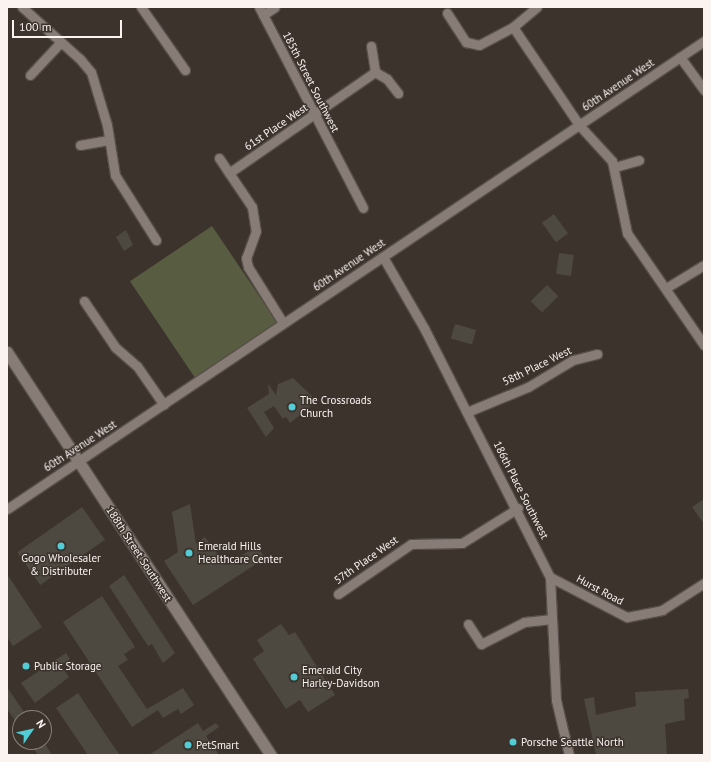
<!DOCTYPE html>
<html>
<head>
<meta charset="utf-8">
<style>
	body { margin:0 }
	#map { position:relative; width:711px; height:762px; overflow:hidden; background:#3c332d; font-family:"PT Sans",sans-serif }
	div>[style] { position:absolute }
	.green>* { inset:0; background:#585c40; transform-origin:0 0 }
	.building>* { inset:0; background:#4e4940; transform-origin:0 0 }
	.roads { filter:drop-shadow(1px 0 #574f4a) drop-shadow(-1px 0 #574f4a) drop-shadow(0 1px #574f4a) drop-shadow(0 -1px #574f4a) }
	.minor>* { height:9px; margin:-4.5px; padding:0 4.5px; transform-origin:4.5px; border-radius:4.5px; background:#887d76 }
	.tertiary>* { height:11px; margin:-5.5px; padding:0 5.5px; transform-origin:5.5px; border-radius:5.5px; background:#887d76 }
	.dots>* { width:11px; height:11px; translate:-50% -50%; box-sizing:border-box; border:2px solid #3c332d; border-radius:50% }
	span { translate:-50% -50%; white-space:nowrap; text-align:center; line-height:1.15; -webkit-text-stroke:3px #3c332d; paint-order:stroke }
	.street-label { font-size:11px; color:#faf3f0 }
	.poi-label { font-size:11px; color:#faf3f0 }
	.left { translate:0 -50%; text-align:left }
	.frame { position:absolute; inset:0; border:8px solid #faf3f0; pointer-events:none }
	.north { position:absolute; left:12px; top:710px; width:40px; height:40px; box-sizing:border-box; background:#3c332d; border:1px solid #88807b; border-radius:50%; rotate:56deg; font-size:11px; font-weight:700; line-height:16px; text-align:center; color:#faf3f0 }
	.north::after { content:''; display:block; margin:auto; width:14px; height:18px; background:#52ccd5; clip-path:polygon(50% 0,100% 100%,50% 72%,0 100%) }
	.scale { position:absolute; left:12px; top:20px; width:110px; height:18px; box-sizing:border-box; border:2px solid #faf3f0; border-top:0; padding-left:5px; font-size:12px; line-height:14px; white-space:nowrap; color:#faf3f0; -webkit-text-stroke:3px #3c332d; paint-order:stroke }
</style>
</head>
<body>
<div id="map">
	<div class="green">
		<i style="left:212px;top:226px;width:117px;height:99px;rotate:56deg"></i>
	</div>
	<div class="building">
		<i style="left:554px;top:214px;width:24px;height:15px;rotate:54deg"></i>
		<i style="clip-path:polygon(126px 230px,133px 245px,124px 251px,116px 237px)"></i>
		<i style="left:559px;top:253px;width:15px;height:21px;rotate:8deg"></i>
		<i style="left:547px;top:285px;width:16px;height:23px;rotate:45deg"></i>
		<i style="left:455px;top:324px;width:22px;height:15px;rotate:16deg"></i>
		<i style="clip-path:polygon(293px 378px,312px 396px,310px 407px,290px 423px,286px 417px,283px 419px,274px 406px,264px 412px,274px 428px,266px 437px,247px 408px,269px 394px,268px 384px,276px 395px,278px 384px)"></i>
		<i style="clip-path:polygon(704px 499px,704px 524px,692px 507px)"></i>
		<i style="clip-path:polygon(190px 504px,196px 544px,205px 537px,226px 565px,257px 546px,265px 558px,193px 605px,164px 561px,178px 552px,172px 512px)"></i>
		<i style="left:82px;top:507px;width:40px;height:79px;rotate:55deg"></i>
		<i style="clip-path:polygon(7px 574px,42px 627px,13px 646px,7px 637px)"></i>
		<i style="clip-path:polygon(124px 575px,175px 653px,163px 663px,152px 644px,148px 646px,109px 586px)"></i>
		<i style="clip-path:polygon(102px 596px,135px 647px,124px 654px,128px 660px,118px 666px,147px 709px,183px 688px,194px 705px,181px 714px,178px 709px,163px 718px,158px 710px,132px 727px,63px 622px)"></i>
		<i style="clip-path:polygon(281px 624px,289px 635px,295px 632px,335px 695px,308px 712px,300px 700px,286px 709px,253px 659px,264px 651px,257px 640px)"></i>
		<i style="clip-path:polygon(66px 653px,70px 659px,61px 666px,69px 677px,35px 703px,21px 683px)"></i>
		<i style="clip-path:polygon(7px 687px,28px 718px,20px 718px,20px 728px,7px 709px)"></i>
		<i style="clip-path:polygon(688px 689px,689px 698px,684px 699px,685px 720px,665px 724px,667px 755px,596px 755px,584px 699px,594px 697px,596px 715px,636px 706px,635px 692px)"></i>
		<i style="clip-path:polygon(78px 693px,114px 747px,120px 755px,88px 755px,56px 708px)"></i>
		<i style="clip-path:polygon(198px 723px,203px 731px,216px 723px,219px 727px,206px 736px,219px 755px,149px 755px)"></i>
		<i style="clip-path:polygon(29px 742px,44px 742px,52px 755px,38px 755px)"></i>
	</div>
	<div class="roads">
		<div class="minor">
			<i style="left:22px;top:7px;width:78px;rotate:41.9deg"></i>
			<i style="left:80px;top:59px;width:17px;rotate:50deg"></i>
			<i style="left:91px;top:72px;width:55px;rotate:73.2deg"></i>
			<i style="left:107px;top:125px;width:51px;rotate:80.9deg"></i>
			<i style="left:115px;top:175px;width:77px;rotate:57.8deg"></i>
			<i style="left:141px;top:7px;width:77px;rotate:55.1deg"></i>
			<i style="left:259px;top:7px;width:226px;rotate:62.6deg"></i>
			<i style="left:447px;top:13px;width:35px;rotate:57deg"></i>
			<i style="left:466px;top:42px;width:13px;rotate:13deg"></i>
			<i style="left:479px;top:45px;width:38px;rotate:-28deg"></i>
			<i style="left:513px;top:27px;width:31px;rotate:-40deg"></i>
			<i style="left:263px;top:15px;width:14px;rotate:-34deg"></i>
			<i style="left:513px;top:27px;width:118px;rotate:56deg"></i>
			<i style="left:579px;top:125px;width:49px;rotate:47.5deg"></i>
			<i style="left:612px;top:161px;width:74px;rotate:78.2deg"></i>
			<i style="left:627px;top:233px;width:136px;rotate:55.5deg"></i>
			<i style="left:371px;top:46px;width:26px;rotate:81deg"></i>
			<i style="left:375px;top:72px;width:14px;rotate:30deg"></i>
			<i style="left:387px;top:79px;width:18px;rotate:52deg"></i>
			<i style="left:680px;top:57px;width:41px;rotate:54deg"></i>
			<i style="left:30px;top:75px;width:45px;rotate:-46.8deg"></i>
			<i style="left:80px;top:145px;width:29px;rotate:-10deg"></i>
			<i style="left:219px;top:158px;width:59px;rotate:56deg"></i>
			<i style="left:252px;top:207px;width:24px;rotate:81deg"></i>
			<i style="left:256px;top:231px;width:29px;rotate:110deg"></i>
			<i style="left:246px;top:258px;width:9px;rotate:77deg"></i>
			<i style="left:248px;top:267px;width:66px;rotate:58deg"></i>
			<i style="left:615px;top:167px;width:25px;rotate:-16deg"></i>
			<i style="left:229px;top:173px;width:178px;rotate:-34.7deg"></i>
			<i style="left:383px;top:257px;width:82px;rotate:60deg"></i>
			<i style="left:424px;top:328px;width:279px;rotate:63.2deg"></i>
			<i style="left:550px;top:577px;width:123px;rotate:87.2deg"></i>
			<i style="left:556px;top:700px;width:57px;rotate:76.7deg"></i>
			<i style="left:666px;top:288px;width:44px;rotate:-31.2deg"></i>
			<i style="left:84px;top:301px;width:55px;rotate:56deg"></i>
			<i style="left:115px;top:347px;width:29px;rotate:41deg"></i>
			<i style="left:137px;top:366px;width:47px;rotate:55.3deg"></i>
			<i style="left:467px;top:412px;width:66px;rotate:-22.3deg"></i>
			<i style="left:528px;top:387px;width:52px;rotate:-31deg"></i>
			<i style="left:573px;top:360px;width:25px;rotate:-14deg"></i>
			<i style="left:7px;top:509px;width:840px;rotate:-33.88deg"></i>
			<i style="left:550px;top:577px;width:87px;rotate:27.5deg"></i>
			<i style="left:627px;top:617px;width:36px;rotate:-11deg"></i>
			<i style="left:662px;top:610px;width:50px;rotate:-32.7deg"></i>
			<i style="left:338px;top:594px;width:88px;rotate:-34.4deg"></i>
			<i style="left:411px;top:544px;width:51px;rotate:-1.1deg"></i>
			<i style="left:462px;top:543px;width:66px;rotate:-32deg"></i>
			<i style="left:468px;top:624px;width:24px;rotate:57deg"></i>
			<i style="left:481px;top:644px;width:48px;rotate:-27.1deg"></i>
			<i style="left:524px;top:622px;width:28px;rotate:-6deg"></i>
		</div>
		<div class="tertiary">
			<i style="left:7px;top:352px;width:482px;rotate:56.8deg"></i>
		</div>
	</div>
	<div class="dots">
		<i style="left:292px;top:407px;background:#52ccd5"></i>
		<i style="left:61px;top:546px;background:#52ccd5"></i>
		<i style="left:189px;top:553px;background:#52ccd5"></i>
		<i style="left:26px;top:666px;background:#52ccd5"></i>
		<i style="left:294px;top:677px;background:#52ccd5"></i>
		<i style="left:513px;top:742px;background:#52ccd5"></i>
		<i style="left:188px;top:745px;background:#52ccd5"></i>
	</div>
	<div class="street-label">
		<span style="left:311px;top:82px;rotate:63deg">185th Street Southwest</span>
		<span style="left:618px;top:85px;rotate:-34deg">60th Avenue West</span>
		<span style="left:276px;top:127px;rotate:-34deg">61st Place West</span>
		<span style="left:349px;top:265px;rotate:-34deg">60th Avenue West</span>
		<span style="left:537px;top:366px;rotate:-26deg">58th Place West</span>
		<span style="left:80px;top:446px;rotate:-33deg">60th Avenue West</span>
		<span style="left:521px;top:490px;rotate:63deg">186th Place Southwest</span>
		<span style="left:139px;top:554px;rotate:57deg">188th Street Southwest</span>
		<span style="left:366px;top:560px;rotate:-35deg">57th Place West</span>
		<span style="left:600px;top:590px;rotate:28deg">Hurst Road</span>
	</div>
	<div class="poi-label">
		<span class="left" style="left:300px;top:407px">The Crossroads<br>Church</span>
		<span class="left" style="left:198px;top:553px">Emerald Hills<br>Healthcare Center</span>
		<span style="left:61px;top:565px">Gogo Wholesaler<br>&amp; Distributer</span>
		<span class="left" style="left:34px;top:666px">Public Storage</span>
		<span class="left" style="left:302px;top:677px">Emerald City<br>Harley-Davidson</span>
		<span class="left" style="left:521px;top:742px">Porsche Seattle North</span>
		<span class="left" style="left:196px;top:745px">PetSmart</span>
	</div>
	<div class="frame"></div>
	<div class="north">N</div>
	<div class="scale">100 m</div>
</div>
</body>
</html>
